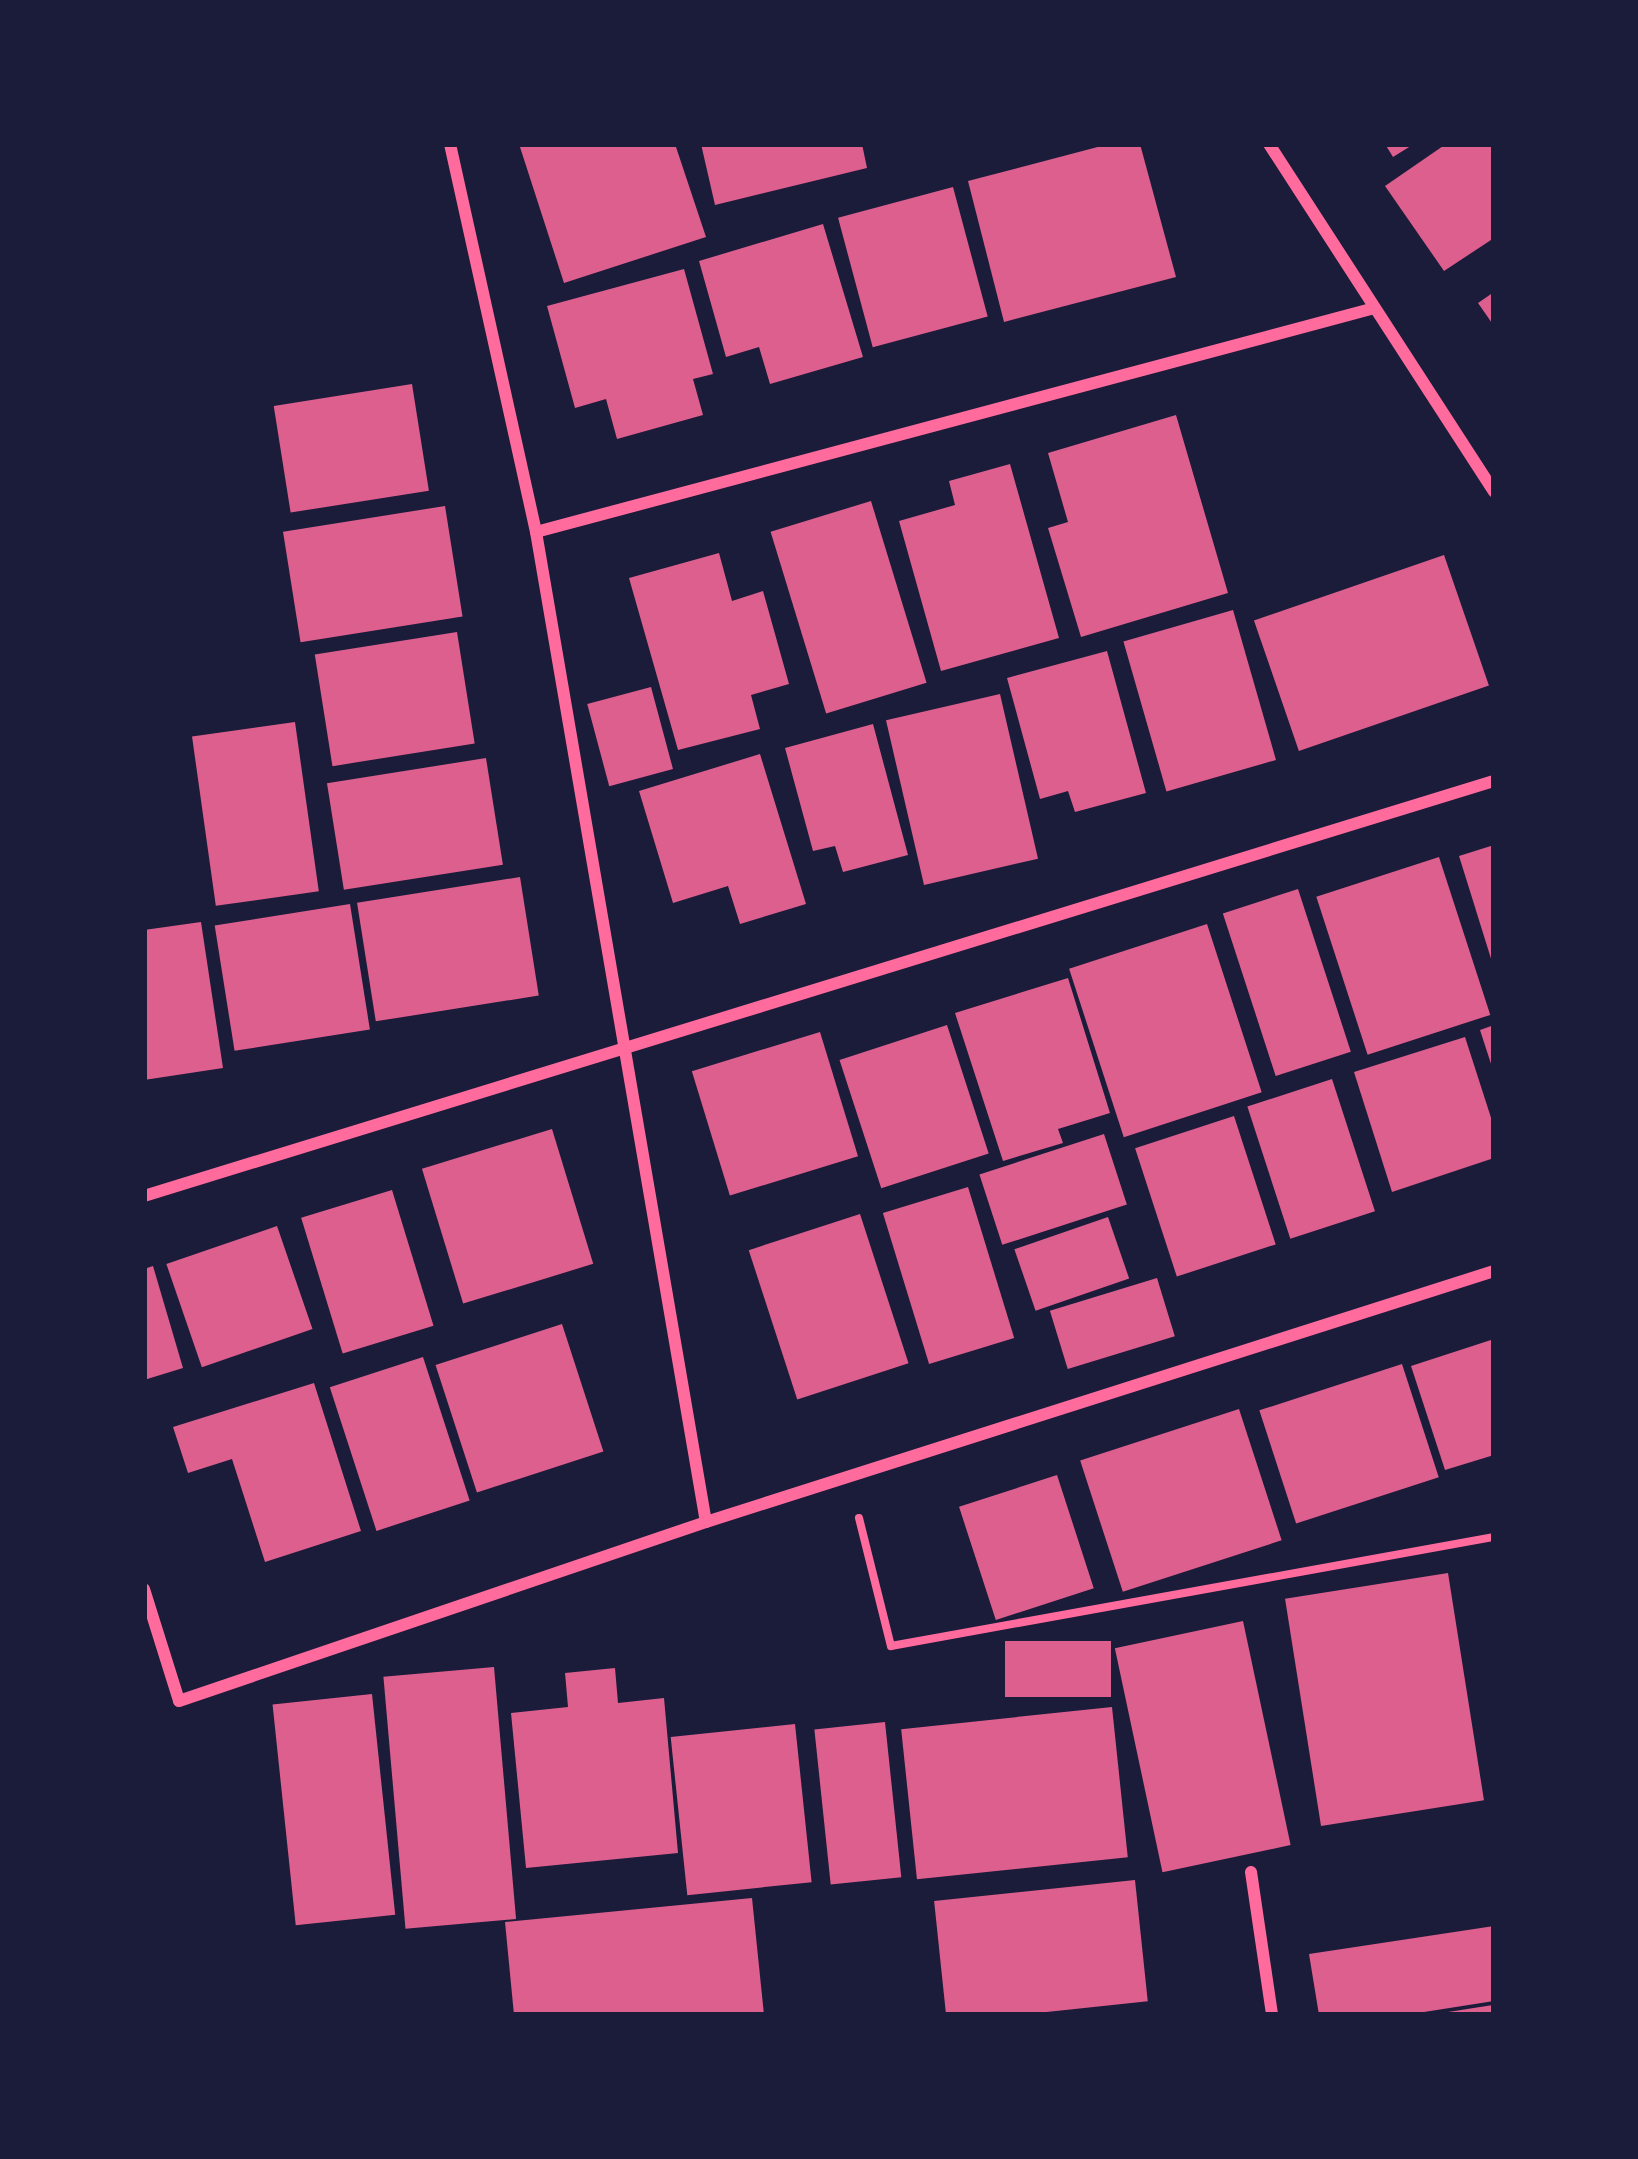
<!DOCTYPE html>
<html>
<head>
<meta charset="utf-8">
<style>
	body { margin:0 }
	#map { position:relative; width:1638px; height:2159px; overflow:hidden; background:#1b1b3a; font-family:"PT Sans Narrow",sans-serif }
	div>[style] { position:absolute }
	.building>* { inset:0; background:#dd5f8e; transform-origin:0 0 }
	.path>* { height:8px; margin:-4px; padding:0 4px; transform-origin:4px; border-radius:4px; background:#ff6b9d }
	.minor>* { height:12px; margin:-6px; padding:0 6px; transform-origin:6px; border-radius:6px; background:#ff6b9d }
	span { translate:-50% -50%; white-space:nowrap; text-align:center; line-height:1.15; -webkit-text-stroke:12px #1b1b3a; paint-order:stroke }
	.frame { position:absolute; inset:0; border:147px solid #1b1b3a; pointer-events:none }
</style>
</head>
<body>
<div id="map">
	<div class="building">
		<i style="clip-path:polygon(519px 144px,675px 144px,706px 237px,564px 283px)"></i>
		<i style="clip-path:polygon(701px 144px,862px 144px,867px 168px,715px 205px)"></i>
		<i style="clip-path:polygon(1109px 144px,1140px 144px,1176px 277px,1004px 322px,968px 181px)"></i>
		<i style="clip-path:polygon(1385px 144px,1414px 144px,1393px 157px)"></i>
		<i style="clip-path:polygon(1446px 144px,1494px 144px,1494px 238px,1444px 271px,1385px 186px)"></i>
		<i style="left:953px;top:187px;width:134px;height:119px;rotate:75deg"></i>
		<i style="clip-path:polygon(823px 224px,863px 357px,770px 384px,759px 347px,726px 357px,699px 261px)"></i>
		<i style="clip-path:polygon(684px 269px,713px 374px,693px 379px,703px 415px,617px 439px,606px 399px,575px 408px,547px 306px)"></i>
		<i style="clip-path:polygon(1494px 292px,1494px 326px,1478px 303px)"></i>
		<i style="left:412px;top:384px;width:108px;height:140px;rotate:81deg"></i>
		<i style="clip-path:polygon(1176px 415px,1228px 593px,1081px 637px,1048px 528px,1068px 522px,1048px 453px)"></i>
		<i style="clip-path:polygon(1010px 464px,1059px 638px,941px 671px,899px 521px,955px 505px,949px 481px)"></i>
		<i style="left:871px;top:501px;width:190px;height:105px;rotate:73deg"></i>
		<i style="left:445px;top:506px;width:112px;height:164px;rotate:81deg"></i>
		<i style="clip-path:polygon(719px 553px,732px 601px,763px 591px,789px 684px,751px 695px,760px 729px,678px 750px,629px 578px)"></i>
		<i style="left:1444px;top:555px;width:138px;height:201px;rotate:71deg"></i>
		<i style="left:1233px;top:610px;width:156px;height:114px;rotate:74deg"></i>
		<i style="left:457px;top:632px;width:113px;height:144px;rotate:81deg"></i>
		<i style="clip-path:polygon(1107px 651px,1146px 793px,1075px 812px,1068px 791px,1040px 799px,1007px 678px)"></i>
		<i style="left:651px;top:687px;width:85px;height:66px;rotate:75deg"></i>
		<i style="left:1000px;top:694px;width:169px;height:117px;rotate:77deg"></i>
		<i style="left:295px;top:722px;width:171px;height:104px;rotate:82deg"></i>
		<i style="clip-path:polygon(873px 724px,908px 855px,843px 872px,835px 846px,813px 851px,785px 748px)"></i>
		<i style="clip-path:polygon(760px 754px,806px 904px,740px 924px,728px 886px,673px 903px,639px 791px)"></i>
		<i style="left:486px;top:758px;width:108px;height:161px;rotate:81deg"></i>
		<i style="clip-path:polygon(1494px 845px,1494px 964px,1493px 965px,1459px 856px)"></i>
		<i style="left:1439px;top:857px;width:166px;height:129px;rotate:72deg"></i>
		<i style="left:520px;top:877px;width:120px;height:165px;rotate:81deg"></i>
		<i style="left:1298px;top:889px;width:171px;height:79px;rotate:72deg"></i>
		<i style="left:350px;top:904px;width:127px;height:137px;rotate:81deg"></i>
		<i style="clip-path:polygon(201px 922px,223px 1068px,144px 1080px,144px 930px)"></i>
		<i style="left:1207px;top:924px;width:177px;height:145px;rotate:72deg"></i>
		<i style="clip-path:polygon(1068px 978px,1110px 1113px,1058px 1129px,1063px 1143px,1003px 1161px,955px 1013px)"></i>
		<i style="left:947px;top:1025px;width:135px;height:113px;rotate:72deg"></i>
		<i style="clip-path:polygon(1494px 1025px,1494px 1069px,1493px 1070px,1480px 1030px)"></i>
		<i style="left:820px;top:1032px;width:130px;height:134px;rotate:73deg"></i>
		<i style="clip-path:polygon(1465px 1037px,1494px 1127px,1494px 1158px,1392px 1192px,1354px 1072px)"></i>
		<i style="left:1332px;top:1079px;width:139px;height:89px;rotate:72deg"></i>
		<i style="left:1234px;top:1116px;width:135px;height:104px;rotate:72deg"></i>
		<i style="left:552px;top:1129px;width:141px;height:136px;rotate:73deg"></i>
		<i style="left:1104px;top:1134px;width:74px;height:131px;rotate:72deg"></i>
		<i style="left:968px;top:1187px;width:158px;height:89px;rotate:73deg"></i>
		<i style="left:392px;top:1190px;width:142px;height:95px;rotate:73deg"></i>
		<i style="left:860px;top:1214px;width:157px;height:117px;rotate:72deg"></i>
		<i style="left:1108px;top:1217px;width:65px;height:99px;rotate:71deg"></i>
		<i style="left:277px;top:1226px;width:109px;height:117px;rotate:71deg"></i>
		<i style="clip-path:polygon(153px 1266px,183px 1368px,144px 1380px,144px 1269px)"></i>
		<i style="left:1157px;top:1278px;width:61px;height:112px;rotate:73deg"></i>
		<i style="left:562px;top:1324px;width:134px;height:133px;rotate:72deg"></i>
		<i style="clip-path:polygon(1494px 1339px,1494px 1455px,1445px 1470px,1411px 1366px)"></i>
		<i style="left:423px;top:1357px;width:151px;height:98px;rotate:72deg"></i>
		<i style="left:1402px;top:1364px;width:119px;height:150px;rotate:72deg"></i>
		<i style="clip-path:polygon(314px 1383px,361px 1531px,265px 1562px,232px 1459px,188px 1473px,173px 1427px)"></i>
		<i style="left:1239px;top:1409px;width:138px;height:167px;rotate:72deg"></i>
		<i style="left:1057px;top:1475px;width:119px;height:103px;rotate:72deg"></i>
		<i style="left:1448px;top:1573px;width:230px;height:165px;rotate:81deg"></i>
		<i style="left:1243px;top:1621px;width:229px;height:131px;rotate:78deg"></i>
		<i style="left:1111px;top:1641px;width:56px;height:106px;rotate:90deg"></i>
		<i style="left:494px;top:1667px;width:253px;height:111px;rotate:85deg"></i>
		<i style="clip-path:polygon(615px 1668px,618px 1703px,664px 1698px,678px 1853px,526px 1868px,511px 1713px,568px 1707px,565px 1673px)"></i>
		<i style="left:372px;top:1694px;width:222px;height:100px;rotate:84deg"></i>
		<i style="left:1112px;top:1707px;width:151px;height:212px;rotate:84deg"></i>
		<i style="left:885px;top:1722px;width:156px;height:71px;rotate:84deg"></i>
		<i style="left:795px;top:1724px;width:159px;height:125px;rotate:84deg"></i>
		<i style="left:1135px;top:1880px;width:122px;height:202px;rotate:84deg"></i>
		<i style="clip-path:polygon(752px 1898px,764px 2015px,514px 2015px,505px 1922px)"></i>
		<i style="clip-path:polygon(1494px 1926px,1494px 2001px,1405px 2015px,1319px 2015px,1309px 1954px)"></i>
		<i style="clip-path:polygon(1493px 2005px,1494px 2015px,1448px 2015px,1448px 2012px)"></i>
	</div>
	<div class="path">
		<i style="left:859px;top:1518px;width:132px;rotate:76deg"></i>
		<i style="left:891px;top:1646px;width:613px;rotate:-10.25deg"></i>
	</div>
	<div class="minor">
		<i style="left:450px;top:144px;width:397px;rotate:77.5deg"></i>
		<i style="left:536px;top:532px;width:1004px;rotate:80.26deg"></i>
		<i style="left:1269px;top:144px;width:414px;rotate:57.1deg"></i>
		<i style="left:536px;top:532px;width:868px;rotate:-14.95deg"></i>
		<i style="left:144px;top:1196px;width:1412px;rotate:-17.09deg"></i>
		<i style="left:144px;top:1589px;width:117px;rotate:72.6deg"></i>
		<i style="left:179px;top:1701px;width:557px;rotate:-18.76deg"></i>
		<i style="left:706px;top:1522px;width:827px;rotate:-17.67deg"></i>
		<i style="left:1251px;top:1872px;width:145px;rotate:81.6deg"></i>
	</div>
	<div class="frame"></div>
</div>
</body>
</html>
